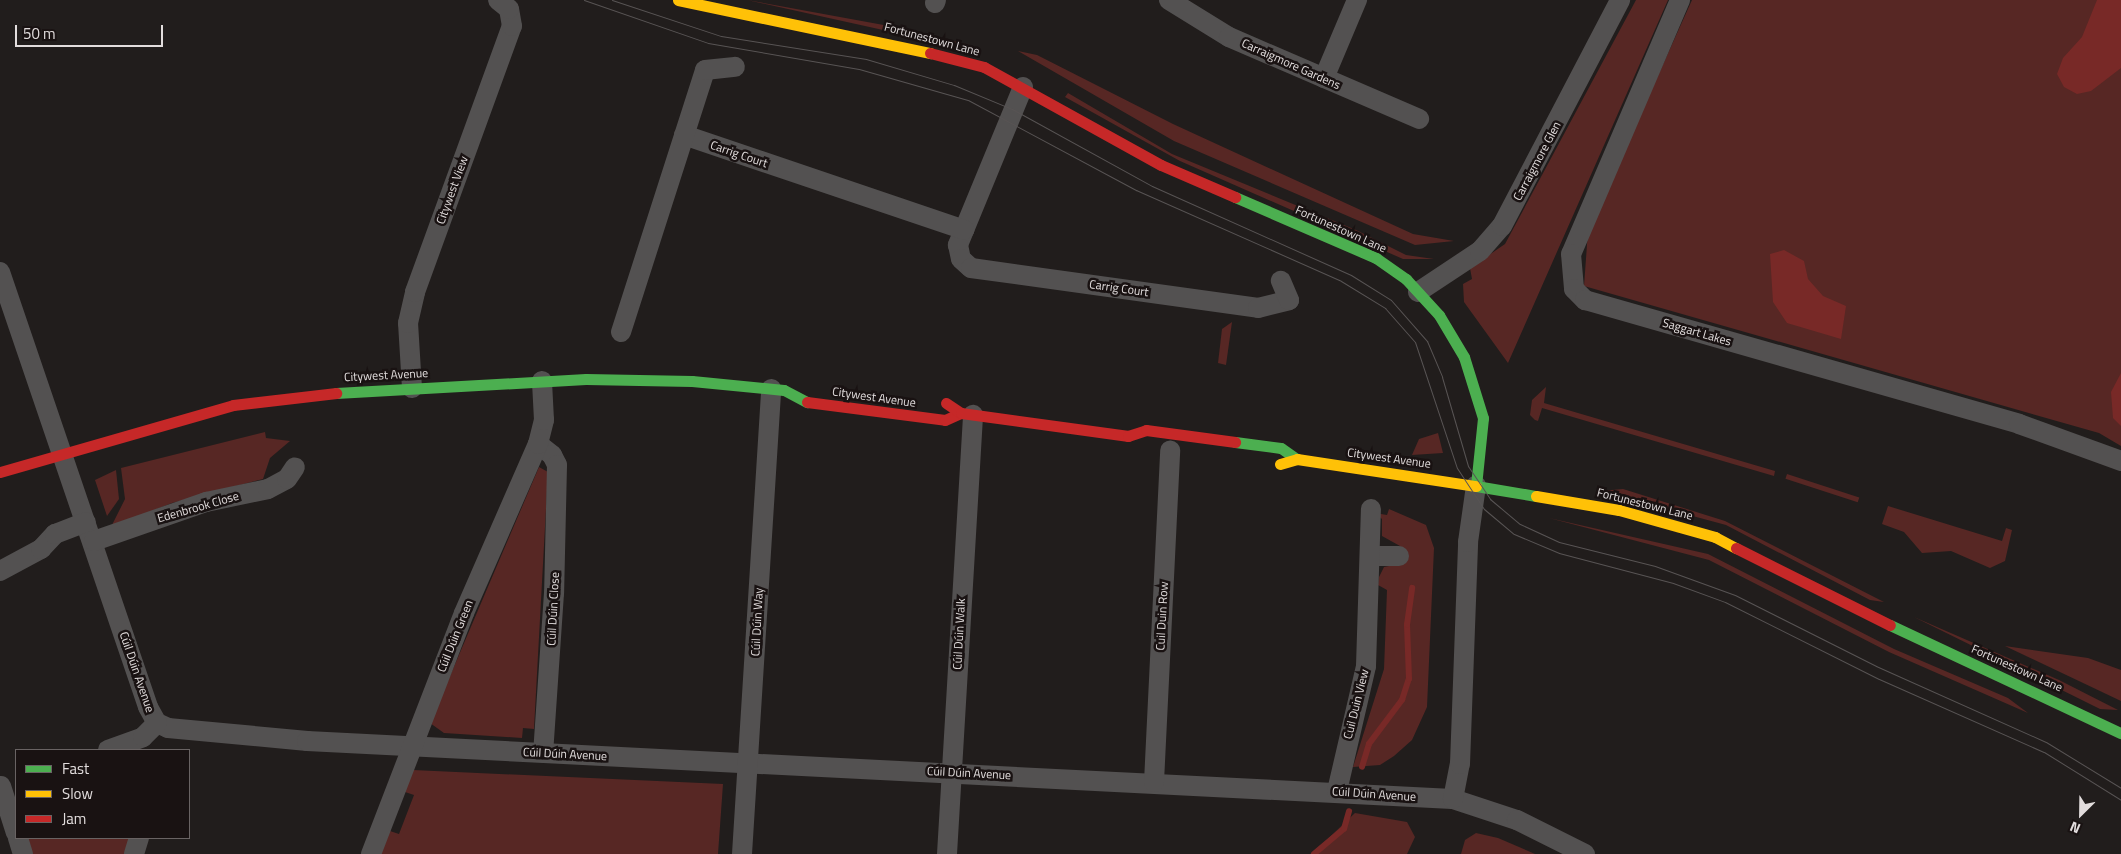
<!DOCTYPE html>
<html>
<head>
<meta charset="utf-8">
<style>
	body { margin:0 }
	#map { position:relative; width:2121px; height:854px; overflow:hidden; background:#211d1c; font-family:"Titillium Web",sans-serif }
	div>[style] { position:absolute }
	.green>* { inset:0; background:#572724; transform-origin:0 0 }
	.water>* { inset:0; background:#782927 }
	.stream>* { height:5.5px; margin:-2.75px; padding:0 2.75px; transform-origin:2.75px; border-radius:2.75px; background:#782927 }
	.street>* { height:20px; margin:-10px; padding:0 10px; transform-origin:10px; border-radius:10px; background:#535151 }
	.fast>* { height:11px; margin:-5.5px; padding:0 5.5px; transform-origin:5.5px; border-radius:5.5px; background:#4caf50 }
	.slow>* { height:11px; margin:-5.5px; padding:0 5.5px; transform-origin:5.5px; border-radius:5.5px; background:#ffc107 }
	.jam>* { height:11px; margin:-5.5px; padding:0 5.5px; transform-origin:5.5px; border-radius:5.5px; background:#c62828 }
	.tram>* { height:1px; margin:-0.5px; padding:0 0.5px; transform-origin:0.5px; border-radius:0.5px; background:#585454 }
	span { translate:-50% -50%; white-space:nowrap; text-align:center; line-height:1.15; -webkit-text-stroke:5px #191212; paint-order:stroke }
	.street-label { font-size:12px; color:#e2dddd }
	.legend { position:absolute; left:15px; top:749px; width:175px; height:90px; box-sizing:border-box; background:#191212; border:1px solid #696363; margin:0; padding:6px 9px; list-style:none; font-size:15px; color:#e2dddd }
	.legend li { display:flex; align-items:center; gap:10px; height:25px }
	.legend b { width:25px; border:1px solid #696363 }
	.north { position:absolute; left:2056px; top:789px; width:50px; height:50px; -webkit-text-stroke:4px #191212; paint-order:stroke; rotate:203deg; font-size:14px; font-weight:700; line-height:20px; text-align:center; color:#e2dddd }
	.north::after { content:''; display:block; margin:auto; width:18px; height:22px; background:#e2dddd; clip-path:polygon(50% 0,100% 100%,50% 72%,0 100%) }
	.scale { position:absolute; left:15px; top:25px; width:148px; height:22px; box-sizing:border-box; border:2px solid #e2dddd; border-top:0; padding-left:6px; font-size:15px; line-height:18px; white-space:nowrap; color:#e2dddd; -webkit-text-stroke:4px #191212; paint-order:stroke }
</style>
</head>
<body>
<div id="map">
	<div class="green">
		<i style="clip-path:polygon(747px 0,900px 28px,970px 45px,969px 49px)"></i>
		<i style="clip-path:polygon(1636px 0,1668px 0,1508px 363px,1464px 302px,1463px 284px,1472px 279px,1470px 268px,1505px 244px)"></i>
		<i style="clip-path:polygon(1692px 0,2121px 0,2121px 446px,2099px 433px,1584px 286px,1588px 231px)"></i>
		<i style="clip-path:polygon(1018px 51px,1037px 55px,1173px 124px,1413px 234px,1454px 241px,1415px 245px,1174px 141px)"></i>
		<i style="clip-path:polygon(1068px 93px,1172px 154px,1356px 230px,1406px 255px,1434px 259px,1403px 259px,1180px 161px,1065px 97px)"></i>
		<i style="clip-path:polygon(1232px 322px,1226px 365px,1218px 363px,1222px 329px)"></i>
		<i style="clip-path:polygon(1546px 387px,1544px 403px,1775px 471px,1774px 476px,1542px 408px,1538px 421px,1535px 420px,1530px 415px,1532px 400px)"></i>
		<i style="clip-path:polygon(265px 432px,266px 438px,290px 441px,270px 458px,263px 479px,172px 503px,111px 527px,125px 499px,121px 468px)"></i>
		<i style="clip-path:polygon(1438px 433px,1443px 453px,1412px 455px,1419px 439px)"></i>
		<i style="clip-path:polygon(539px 467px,548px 472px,534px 729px,523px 728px,522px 738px,444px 733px,430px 723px)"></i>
		<i style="clip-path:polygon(116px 470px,119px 499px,107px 516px,95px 480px)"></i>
		<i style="left:1787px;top:474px;width:76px;height:5px;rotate:18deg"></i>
		<i style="clip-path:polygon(1623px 489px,1725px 521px,1884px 602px,1870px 600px,1726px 525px,1600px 491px)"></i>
		<i style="clip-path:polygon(1888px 506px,2002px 541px,2006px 528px,2012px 530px,2005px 561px,1990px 568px,1951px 551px,1922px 553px,1904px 532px,1882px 524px)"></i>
		<i style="clip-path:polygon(1389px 509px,1426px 525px,1434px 548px,1427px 707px,1412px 740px,1394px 756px,1380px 765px,1353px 767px,1384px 669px,1387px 590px,1378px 585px,1379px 577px,1384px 567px,1399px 564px,1400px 546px,1382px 536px,1382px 519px,1375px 513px,1387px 515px)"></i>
		<i style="clip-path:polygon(1549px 518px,1708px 554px,1894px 649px,2008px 698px,2028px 713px,1889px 652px,1709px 560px)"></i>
		<i style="clip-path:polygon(1914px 617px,2059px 680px,2118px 710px,2100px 709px)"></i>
		<i style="clip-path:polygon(2005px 646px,2088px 658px,2121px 670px,2121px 701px)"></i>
		<i style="clip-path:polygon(413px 770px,723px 784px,718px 854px,381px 854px,390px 831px,399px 834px,414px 795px,405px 792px)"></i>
		<i style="clip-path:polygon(1355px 813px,1407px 822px,1415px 837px,1407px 854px,1312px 854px)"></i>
		<i style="clip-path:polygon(1476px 833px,1498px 838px,1535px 854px,1461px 854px,1465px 840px)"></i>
		<i style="left:25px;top:838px;width:108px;height:17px"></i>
	</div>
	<div class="water">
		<i style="clip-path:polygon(2097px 0,2121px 0,2121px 68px,2091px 91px,2077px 94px,2064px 87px,2057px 74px,2063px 58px,2082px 37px)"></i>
		<i style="clip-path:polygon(1784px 250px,1804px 261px,1808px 279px,1823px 296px,1846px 306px,1841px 339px,1787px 323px,1773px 302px,1770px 254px)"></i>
		<i style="clip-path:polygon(2121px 373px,2121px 426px,2113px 418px,2111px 392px)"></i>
	</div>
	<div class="stream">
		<i style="left:1362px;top:767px;width:24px;rotate:-73deg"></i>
		<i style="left:1369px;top:744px;width:55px;rotate:-53.1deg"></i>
		<i style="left:1402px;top:700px;width:22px;rotate:-72deg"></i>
		<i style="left:1409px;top:679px;width:54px;rotate:-92.1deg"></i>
		<i style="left:1407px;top:625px;width:37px;rotate:-82deg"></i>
		<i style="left:1314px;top:854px;width:39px;rotate:-40deg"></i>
		<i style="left:1344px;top:829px;width:18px;rotate:-74deg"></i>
	</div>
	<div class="street">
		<i style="left:1169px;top:0;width:70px;rotate:31.7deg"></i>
		<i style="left:1229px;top:37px;width:207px;rotate:23.3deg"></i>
		<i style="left:1680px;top:0;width:276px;rotate:113.2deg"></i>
		<i style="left:1571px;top:254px;width:35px;rotate:85deg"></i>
		<i style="left:1574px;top:289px;width:16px;rotate:45deg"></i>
		<i style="left:1585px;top:300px;width:451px;rotate:15.9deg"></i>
		<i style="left:2019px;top:424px;width:109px;rotate:19.9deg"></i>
		<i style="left:935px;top:3px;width:3px;rotate:-72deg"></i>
		<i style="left:1324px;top:78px;width:85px;rotate:-67.1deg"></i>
		<i style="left:1023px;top:87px;width:171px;rotate:112.4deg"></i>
		<i style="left:958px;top:245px;width:14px;rotate:78deg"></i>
		<i style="left:961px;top:259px;width:13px;rotate:42deg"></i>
		<i style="left:971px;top:268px;width:290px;rotate:7.9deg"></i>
		<i style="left:1258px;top:308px;width:32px;rotate:-14deg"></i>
		<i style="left:1289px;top:300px;width:21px;rotate:-113deg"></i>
		<i style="left:684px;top:135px;width:296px;rotate:18.7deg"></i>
		<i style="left:0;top:272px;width:459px;rotate:71.2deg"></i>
		<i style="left:148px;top:707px;width:18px;rotate:61deg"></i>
		<i style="left:157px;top:723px;width:12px;rotate:24deg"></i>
		<i style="left:168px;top:728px;width:140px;rotate:5.3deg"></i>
		<i style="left:307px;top:741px;width:1147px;rotate:2.9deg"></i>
		<i style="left:1453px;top:799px;width:67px;rotate:18.2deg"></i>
		<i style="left:1517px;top:820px;width:76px;rotate:26.6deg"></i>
		<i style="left:1418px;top:292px;width:74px;rotate:-33.5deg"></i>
		<i style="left:1480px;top:251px;width:33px;rotate:-49deg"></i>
		<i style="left:1502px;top:226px;width:255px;rotate:-62.4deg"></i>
		<i style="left:621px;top:332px;width:275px;rotate:-72.2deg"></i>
		<i style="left:705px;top:70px;width:30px;rotate:-6deg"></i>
		<i style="left:412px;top:388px;width:65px;rotate:-93.5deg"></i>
		<i style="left:408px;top:323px;width:32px;rotate:-77deg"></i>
		<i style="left:415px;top:292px;width:283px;rotate:-70deg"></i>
		<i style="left:512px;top:26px;width:17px;rotate:-100deg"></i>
		<i style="left:509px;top:9px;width:14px;rotate:-141deg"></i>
		<i style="left:538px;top:444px;width:18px;rotate:38deg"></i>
		<i style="left:552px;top:455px;width:11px;rotate:63deg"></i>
		<i style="left:557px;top:465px;width:128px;rotate:91.3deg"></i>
		<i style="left:554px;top:593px;width:160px;rotate:93.9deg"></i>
		<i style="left:94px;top:541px;width:119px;rotate:-19.2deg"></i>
		<i style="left:206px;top:502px;width:63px;rotate:-11.8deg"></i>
		<i style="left:268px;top:489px;width:21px;rotate:-28deg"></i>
		<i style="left:287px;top:479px;width:14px;rotate:-56deg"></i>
		<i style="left:1370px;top:556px;width:29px"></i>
		<i style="left:0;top:571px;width:47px;rotate:-28.2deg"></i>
		<i style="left:41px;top:549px;width:21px;rotate:-47deg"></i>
		<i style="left:55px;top:534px;width:33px;rotate:-21deg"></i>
		<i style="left:108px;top:750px;width:37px;rotate:-20deg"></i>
		<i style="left:143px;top:737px;width:20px;rotate:-45deg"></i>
		<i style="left:1154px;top:782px;width:332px;rotate:-87.2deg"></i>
		<i style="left:1px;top:786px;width:49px;rotate:72.3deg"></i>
		<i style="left:1337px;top:791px;width:128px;rotate:-76.9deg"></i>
		<i style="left:1366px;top:666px;width:157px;rotate:-88.2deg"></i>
		<i style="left:1453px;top:799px;width:36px;rotate:-79deg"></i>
		<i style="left:1460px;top:764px;width:222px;rotate:-87.9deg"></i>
		<i style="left:1468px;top:542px;width:57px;rotate:-81.9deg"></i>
		<i style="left:18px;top:838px;width:17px;rotate:73deg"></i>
		<i style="left:134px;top:854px;width:17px;rotate:-73deg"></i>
		<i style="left:371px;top:854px;width:258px;rotate:-68.9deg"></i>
		<i style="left:464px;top:613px;width:184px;rotate:-66.4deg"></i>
		<i style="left:538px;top:444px;width:25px;rotate:-76deg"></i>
		<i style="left:544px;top:420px;width:39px;rotate:-93deg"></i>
		<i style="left:742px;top:854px;width:466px;rotate:-86.4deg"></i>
		<i style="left:947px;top:854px;width:440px;rotate:-86.6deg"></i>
	</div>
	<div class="fast">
		<i style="left:1235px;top:197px;width:154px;rotate:23.4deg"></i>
		<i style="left:1376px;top:258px;width:37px;rotate:35deg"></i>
		<i style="left:1406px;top:279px;width:49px;rotate:47.5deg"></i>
		<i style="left:1439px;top:315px;width:49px;rotate:59.2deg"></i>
		<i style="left:1464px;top:357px;width:64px;rotate:72.7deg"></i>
		<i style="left:1483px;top:418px;width:68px;rotate:95.9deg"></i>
		<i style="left:1476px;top:486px;width:61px;rotate:9.5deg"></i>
		<i style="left:336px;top:393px;width:250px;rotate:-3.2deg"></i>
		<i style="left:586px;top:379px;width:106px;rotate:1.1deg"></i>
		<i style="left:692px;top:381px;width:92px;rotate:5.6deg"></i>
		<i style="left:784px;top:390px;width:26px;rotate:28deg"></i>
		<i style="left:1235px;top:442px;width:46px;rotate:7.4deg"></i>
		<i style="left:1281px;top:448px;width:19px;rotate:35deg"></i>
		<i style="left:1890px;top:625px;width:255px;rotate:25.1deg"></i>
	</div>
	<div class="slow">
		<i style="left:678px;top:0;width:258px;rotate:11.9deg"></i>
		<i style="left:1280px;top:464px;width:18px;rotate:-16deg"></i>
		<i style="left:1297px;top:459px;width:181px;rotate:8.6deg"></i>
		<i style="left:1536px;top:496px;width:84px;rotate:9.6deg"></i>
		<i style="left:1619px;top:510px;width:100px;rotate:15.7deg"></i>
		<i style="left:1715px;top:537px;width:24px;rotate:28deg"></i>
	</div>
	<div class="jam">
		<i style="left:930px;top:53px;width:56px;rotate:14.5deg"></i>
		<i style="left:984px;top:67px;width:202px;rotate:29deg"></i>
		<i style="left:1161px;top:165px;width:81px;rotate:23.4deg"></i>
		<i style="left:807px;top:402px;width:139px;rotate:7.4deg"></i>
		<i style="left:945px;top:420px;width:17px;rotate:-24deg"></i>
		<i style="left:946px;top:403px;width:18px;rotate:34deg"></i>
		<i style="left:961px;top:413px;width:169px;rotate:7.8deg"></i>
		<i style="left:1128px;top:436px;width:19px;rotate:-18deg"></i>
		<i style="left:1146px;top:430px;width:90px;rotate:7.7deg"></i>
		<i style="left:0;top:472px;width:242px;rotate:-16deg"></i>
		<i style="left:233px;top:405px;width:104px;rotate:-6.6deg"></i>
		<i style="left:1736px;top:548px;width:172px;rotate:26.6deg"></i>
	</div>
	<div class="tram">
		<i style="left:584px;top:0;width:131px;rotate:19.1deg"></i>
		<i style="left:708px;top:43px;width:153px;rotate:9.8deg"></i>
		<i style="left:859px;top:69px;width:113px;rotate:15.9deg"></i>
		<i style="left:968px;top:100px;width:191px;rotate:28.2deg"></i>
		<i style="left:1136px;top:190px;width:224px;rotate:23.9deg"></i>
		<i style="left:1341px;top:281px;width:52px;rotate:31.5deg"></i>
		<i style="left:1385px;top:308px;width:45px;rotate:48.6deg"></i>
		<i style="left:1415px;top:342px;width:133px;rotate:71.6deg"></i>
		<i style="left:1457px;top:468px;width:49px;rotate:56.6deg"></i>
		<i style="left:1484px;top:509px;width:39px;rotate:40deg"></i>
		<i style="left:1514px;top:534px;width:49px;rotate:22.9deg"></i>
		<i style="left:1559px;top:553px;width:118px;rotate:14.7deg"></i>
		<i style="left:1673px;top:583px;width:55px;rotate:20.1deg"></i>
		<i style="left:1725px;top:602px;width:172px;rotate:26.6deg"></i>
		<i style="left:1879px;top:679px;width:180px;rotate:23.9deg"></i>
		<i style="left:2044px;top:752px;width:91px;rotate:31.9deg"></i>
		<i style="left:612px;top:0;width:115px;rotate:18.3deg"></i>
		<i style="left:721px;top:36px;width:147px;rotate:9deg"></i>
		<i style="left:866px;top:59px;width:92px;rotate:16.5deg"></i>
		<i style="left:954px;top:85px;width:63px;rotate:22.5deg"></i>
		<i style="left:1012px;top:109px;width:160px;rotate:28.8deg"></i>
		<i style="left:1152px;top:186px;width:218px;rotate:24.1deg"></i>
		<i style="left:1351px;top:275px;width:47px;rotate:32deg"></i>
		<i style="left:1391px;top:300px;width:55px;rotate:48.7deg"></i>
		<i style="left:1427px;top:341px;width:39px;rotate:67deg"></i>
		<i style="left:1442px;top:377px;width:93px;rotate:73.7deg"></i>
		<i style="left:1468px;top:466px;width:40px;rotate:56deg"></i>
		<i style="left:1490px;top:499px;width:39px;rotate:40deg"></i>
		<i style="left:1520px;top:524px;width:43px;rotate:24.8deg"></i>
		<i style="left:1559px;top:542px;width:99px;rotate:14deg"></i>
		<i style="left:1655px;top:566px;width:85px;rotate:19.9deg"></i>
		<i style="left:1735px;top:595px;width:158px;rotate:26.7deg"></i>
		<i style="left:1876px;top:666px;width:186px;rotate:24.1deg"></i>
		<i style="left:2046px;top:742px;width:88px;rotate:31.5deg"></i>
	</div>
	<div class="street-label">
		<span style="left:932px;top:39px;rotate:15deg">Fortunestown Lane</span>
		<span style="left:1291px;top:64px;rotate:24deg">Carraigmore Gardens</span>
		<span style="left:739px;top:154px;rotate:19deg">Carrig Court</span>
		<span style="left:1537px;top:161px;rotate:-62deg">Carraigmore Glen</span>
		<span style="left:452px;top:190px;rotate:-70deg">Citywest View</span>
		<span style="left:1341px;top:229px;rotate:24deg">Fortunestown Lane</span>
		<span style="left:1119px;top:288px;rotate:8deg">Carrig Court</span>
		<span style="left:1697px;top:332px;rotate:16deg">Saggart Lakes</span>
		<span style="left:386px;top:375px;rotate:-3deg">Citywest Avenue</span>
		<span style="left:874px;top:397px;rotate:8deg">Citywest Avenue</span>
		<span style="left:1389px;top:458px;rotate:8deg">Citywest Avenue</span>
		<span style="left:1645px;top:504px;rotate:14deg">Fortunestown Lane</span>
		<span style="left:198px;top:507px;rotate:-16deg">Edenbrook Close</span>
		<span style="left:553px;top:609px;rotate:-87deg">Cúil Dúin Close</span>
		<span style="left:1162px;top:616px;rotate:-87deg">Cuil Duin Row</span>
		<span style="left:757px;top:622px;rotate:-87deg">Cúil Dúin Way</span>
		<span style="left:959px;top:634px;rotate:-87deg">Cúil Dúin Walk</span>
		<span style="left:455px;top:636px;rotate:-68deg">Cúil Dúin Green</span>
		<span style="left:2017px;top:668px;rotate:24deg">Fortunestown Lane</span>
		<span style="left:137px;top:672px;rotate:71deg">Cúil Dúin Avenue</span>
		<span style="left:1356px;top:704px;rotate:-76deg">Cuil Duin View</span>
		<span style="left:565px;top:754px;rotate:3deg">Cúil Dúin Avenue</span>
		<span style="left:969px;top:773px;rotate:3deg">Cúil Dúin Avenue</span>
		<span style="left:1374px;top:794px;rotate:4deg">Cúil Dúin Avenue</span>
	</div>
	<ul class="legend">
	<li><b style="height:6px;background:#4caf50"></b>Fast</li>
	<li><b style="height:6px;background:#ffc107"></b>Slow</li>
	<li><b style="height:6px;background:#c62828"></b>Jam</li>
	</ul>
	<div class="north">N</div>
	<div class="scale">50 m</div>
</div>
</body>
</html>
